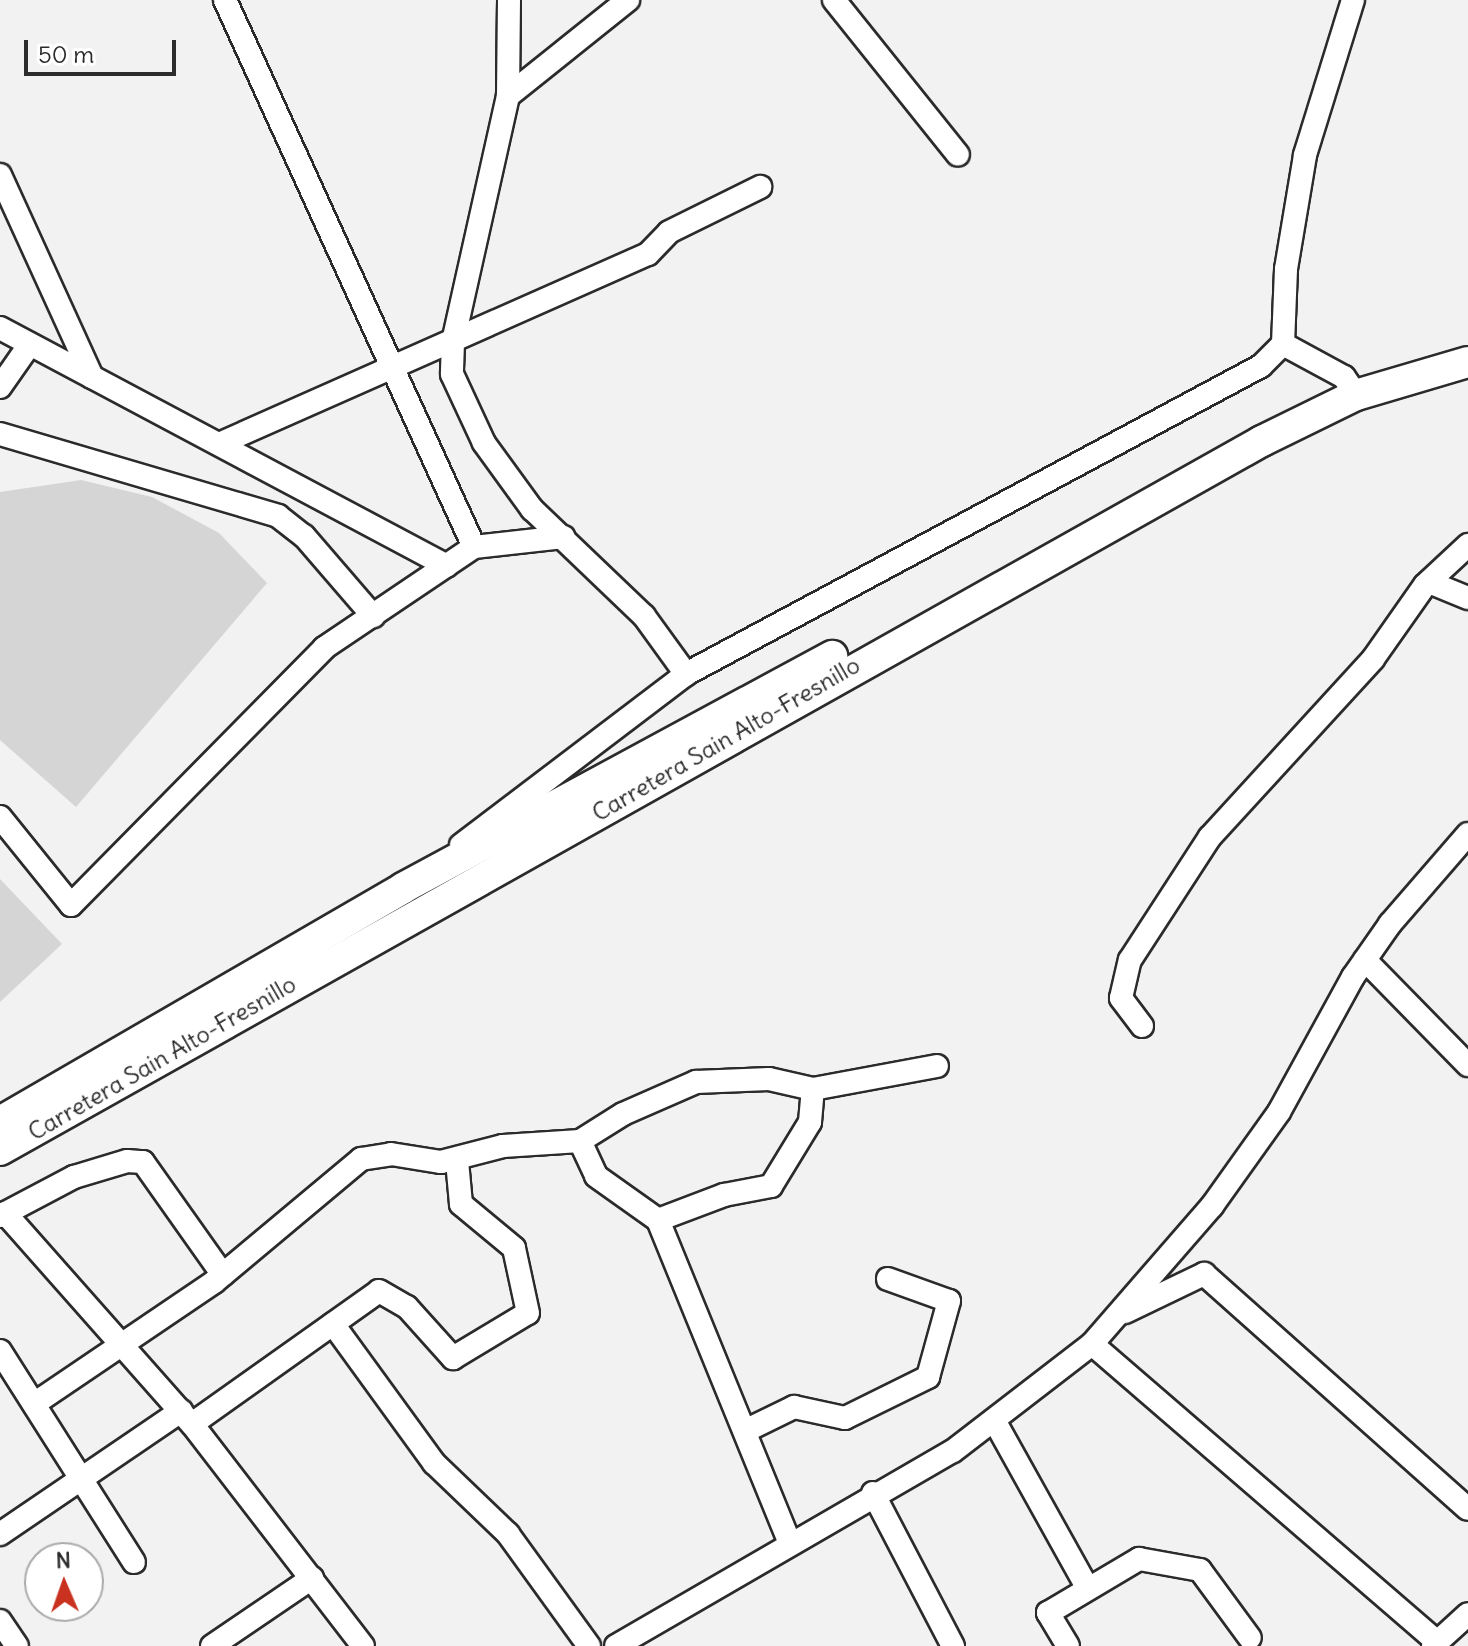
<!DOCTYPE html>
<html>
<head>
<meta charset="utf-8">
<style>
	body { margin:0 }
	#map { position:relative; width:1468px; height:1646px; overflow:hidden; background:#f2f2f2; font-family:Delius,sans-serif }
	div>[style] { position:absolute }
	.green>* { inset:0; background:#d5d5d5 }
	.roads { filter:drop-shadow(2px 0 #2b2b2b) drop-shadow(-2px 0 #2b2b2b) drop-shadow(0 2px #2b2b2b) drop-shadow(0 -2px #2b2b2b) }
	.street>* { height:22px; margin:-11px; padding:0 11px; transform-origin:11px; border-radius:11px; background:#fff }
	.secondary>* { height:30px; margin:-15px; padding:0 15px; transform-origin:15px; border-radius:15px; background:#fff }
	span { translate:-50% -50%; white-space:nowrap; text-align:center; line-height:1.15; -webkit-text-stroke:8px #fff; paint-order:stroke }
	.street-label { font-size:24px; color:#2b2b2b }
	.north { position:absolute; left:24px; top:1542px; width:80px; height:80px; box-sizing:border-box; background:#fff; border:2px solid #aaa; border-radius:50%; rotate:358deg; font-size:22px; font-weight:700; line-height:32px; text-align:center; color:#2b2b2b }
	.north::after { content:''; display:block; margin:auto; width:28px; height:36px; background:#c8321e; clip-path:polygon(50% 0,100% 100%,50% 72%,0 100%) }
	.scale { position:absolute; left:24px; top:40px; width:152px; height:36px; box-sizing:border-box; border:4px solid #2b2b2b; border-top:0; padding-left:10px; font-size:24px; line-height:28px; white-space:nowrap; color:#2b2b2b; -webkit-text-stroke:6px #fff; paint-order:stroke }
</style>
</head>
<body>
<div id="map">
	<div class="green">
		<i style="clip-path:polygon(81px 480px,152px 497px,219px 533px,267px 583px,76px 807px,0 740px,0 492px)"></i>
		<i style="clip-path:polygon(0 879px,62px 944px,0 1002px)"></i>
	</div>
	<div class="roads">
		<div class="street">
			<i style="left:225px;top:0;width:601px;rotate:65.52deg"></i>
			<i style="left:509px;top:0;width:96px;rotate:90.6deg"></i>
			<i style="left:508px;top:96px;width:252px;rotate:102.6deg"></i>
			<i style="left:453px;top:342px;width:32px;rotate:92deg"></i>
			<i style="left:452px;top:374px;width:76px;rotate:65.1deg"></i>
			<i style="left:484px;top:443px;width:82px;rotate:54deg"></i>
			<i style="left:532px;top:509px;width:155px;rotate:43.7deg"></i>
			<i style="left:644px;top:616px;width:72px;rotate:54.1deg"></i>
			<i style="left:834px;top:0;width:198px;rotate:51.3deg"></i>
			<i style="left:508px;top:96px;width:154px;rotate:-38.7deg"></i>
			<i style="left:0;top:175px;width:222px;rotate:65.5deg"></i>
			<i style="left:0;top:328px;width:506px;rotate:28.03deg"></i>
			<i style="left:1283px;top:344px;width:69px;rotate:28.4deg"></i>
			<i style="left:1344px;top:377px;width:22px;rotate:56deg"></i>
			<i style="left:0;top:387px;width:52px;rotate:-55.1deg"></i>
			<i style="left:0;top:434px;width:290px;rotate:16.4deg"></i>
			<i style="left:278px;top:516px;width:33px;rotate:38deg"></i>
			<i style="left:304px;top:536px;width:106px;rotate:49.2deg"></i>
			<i style="left:219px;top:444px;width:469px;rotate:-23.9deg"></i>
			<i style="left:648px;top:254px;width:30px;rotate:-46deg"></i>
			<i style="left:669px;top:232px;width:102px;rotate:-26.3deg"></i>
			<i style="left:1429px;top:582px;width:42px;rotate:22.3deg"></i>
			<i style="left:0;top:817px;width:113px;rotate:51.1deg"></i>
			<i style="left:71px;top:905px;width:361px;rotate:-45.4deg"></i>
			<i style="left:324px;top:648px;width:181px;rotate:-34deg"></i>
			<i style="left:474px;top:547px;width:90px;rotate:-6.4deg"></i>
			<i style="left:461px;top:845px;width:283px;rotate:-37.2deg"></i>
			<i style="left:686px;top:674px;width:652px;rotate:-28.18deg"></i>
			<i style="left:1261px;top:366px;width:31px;rotate:-45deg"></i>
			<i style="left:1283px;top:344px;width:75px;rotate:-87.7deg"></i>
			<i style="left:1286px;top:269px;width:116px;rotate:-80.5deg"></i>
			<i style="left:1305px;top:155px;width:162px;rotate:-72.8deg"></i>
			<i style="left:1365px;top:960px;width:147px;rotate:45.6deg"></i>
			<i style="left:1142px;top:1026px;width:35px;rotate:-127deg"></i>
			<i style="left:1121px;top:998px;width:39px;rotate:-77deg"></i>
			<i style="left:1130px;top:960px;width:147px;rotate:-57deg"></i>
			<i style="left:1210px;top:837px;width:241px;rotate:-47.5deg"></i>
			<i style="left:1373px;top:659px;width:90px;rotate:-54.9deg"></i>
			<i style="left:1425px;top:585px;width:59px;rotate:-42.9deg"></i>
			<i style="left:580px;top:1141px;width:38px;rotate:65deg"></i>
			<i style="left:596px;top:1176px;width:76px;rotate:35.4deg"></i>
			<i style="left:658px;top:1220px;width:349px;rotate:67.8deg"></i>
			<i style="left:5px;top:1213px;width:282px;rotate:48.5deg"></i>
			<i style="left:192px;top:1424px;width:280px;rotate:52.4deg"></i>
			<i style="left:0;top:1216px;width:84px;rotate:-27.8deg"></i>
			<i style="left:74px;top:1177px;width:55px;rotate:-16.8deg"></i>
			<i style="left:127px;top:1161px;width:16px;rotate:4deg"></i>
			<i style="left:143px;top:1162px;width:138px;rotate:54.7deg"></i>
			<i style="left:658px;top:1220px;width:71px;rotate:-20.7deg"></i>
			<i style="left:724px;top:1195px;width:48px;rotate:-10.8deg"></i>
			<i style="left:771px;top:1186px;width:75px;rotate:-58.6deg"></i>
			<i style="left:810px;top:1122px;width:33px;rotate:-85deg"></i>
			<i style="left:1125px;top:1312px;width:88px;rotate:-25.7deg"></i>
			<i style="left:1204px;top:1274px;width:353px;rotate:41.7deg"></i>
			<i style="left:333px;top:1324px;width:172px;rotate:54deg"></i>
			<i style="left:434px;top:1463px;width:103px;rotate:43.8deg"></i>
			<i style="left:508px;top:1534px;width:138px;rotate:54.1deg"></i>
			<i style="left:1092px;top:1344px;width:456px;rotate:40.8deg"></i>
			<i style="left:0;top:1351px;width:250px;rotate:57.6deg"></i>
			<i style="left:34px;top:1404px;width:217px;rotate:-34.1deg"></i>
			<i style="left:214px;top:1282px;width:192px;rotate:-39.9deg"></i>
			<i style="left:361px;top:1159px;width:30px;rotate:-9deg"></i>
			<i style="left:391px;top:1154px;width:51px;rotate:9.1deg"></i>
			<i style="left:441px;top:1162px;width:64px;rotate:-14.5deg"></i>
			<i style="left:503px;top:1146px;width:77px;rotate:-3.7deg"></i>
			<i style="left:580px;top:1141px;width:51px;rotate:-32.1deg"></i>
			<i style="left:623px;top:1114px;width:80px;rotate:-23.7deg"></i>
			<i style="left:696px;top:1082px;width:73px;rotate:-2.4deg"></i>
			<i style="left:769px;top:1079px;width:45px;rotate:12.8deg"></i>
			<i style="left:813px;top:1089px;width:126px;rotate:-10.5deg"></i>
			<i style="left:994px;top:1420px;width:193px;rotate:60.9deg"></i>
			<i style="left:192px;top:1424px;width:229px;rotate:-35.4deg"></i>
			<i style="left:379px;top:1291px;width:32px;rotate:30deg"></i>
			<i style="left:407px;top:1307px;width:69px;rotate:48deg"></i>
			<i style="left:453px;top:1358px;width:87px;rotate:-31deg"></i>
			<i style="left:528px;top:1313px;width:66px;rotate:-102.2deg"></i>
			<i style="left:514px;top:1248px;width:69px;rotate:-140.3deg"></i>
			<i style="left:461px;top:1204px;width:43px;rotate:-95.3deg"></i>
			<i style="left:745px;top:1431px;width:55px;rotate:-26.1deg"></i>
			<i style="left:794px;top:1407px;width:52px;rotate:12.2deg"></i>
			<i style="left:845px;top:1418px;width:93px;rotate:-26.3deg"></i>
			<i style="left:928px;top:1377px;width:79px;rotate:-74.6deg"></i>
			<i style="left:949px;top:1301px;width:65px;rotate:-160.2deg"></i>
			<i style="left:873px;top:1493px;width:173px;rotate:62.4deg"></i>
			<i style="left:0;top:1534px;width:219px;rotate:-34.2deg"></i>
			<i style="left:0;top:1621px;width:30px;rotate:56deg"></i>
			<i style="left:212px;top:1646px;width:121px;rotate:-34.2deg"></i>
			<i style="left:616px;top:1646px;width:389px;rotate:-30.1deg"></i>
			<i style="left:953px;top:1451px;width:175px;rotate:-37.6deg"></i>
			<i style="left:1092px;top:1344px;width:183px;rotate:-49deg"></i>
			<i style="left:1212px;top:1206px;width:115px;rotate:-54.5deg"></i>
			<i style="left:1279px;top:1112px;width:154px;rotate:-61.3deg"></i>
			<i style="left:1353px;top:977px;width:65px;rotate:-55.1deg"></i>
			<i style="left:1390px;top:924px;width:119px;rotate:-49.1deg"></i>
			<i style="left:1068px;top:1646px;width:39px;rotate:-121deg"></i>
			<i style="left:1048px;top:1613px;width:106px;rotate:-30.7deg"></i>
			<i style="left:1139px;top:1559px;width:62px;rotate:10.2deg"></i>
			<i style="left:1200px;top:1570px;width:84px;rotate:53.7deg"></i>
			<i style="left:1433px;top:1646px;width:47px;rotate:-42.4deg"></i>
		</div>
		<div class="secondary">
			<i style="left:0;top:1122px;width:466px;rotate:-30.1deg"></i>
			<i style="left:403px;top:888px;width:488px;rotate:-28.4deg"></i>
			<i style="left:0;top:1150px;width:1448px;rotate:-29.33deg"></i>
			<i style="left:1262px;top:441px;width:105px;rotate:-26.1deg"></i>
			<i style="left:1356px;top:395px;width:117px;rotate:-16.4deg"></i>
		</div>
	</div>
	<div class="street-label">
		<span style="left:726px;top:739px;rotate:-30deg">Carretera Sain Alto-Fresnillo</span>
		<span style="left:162px;top:1058px;rotate:-30deg">Carretera Sain Alto-Fresnillo</span>
	</div>
	<div class="north">N</div>
	<div class="scale">50 m</div>
</div>
</body>
</html>
